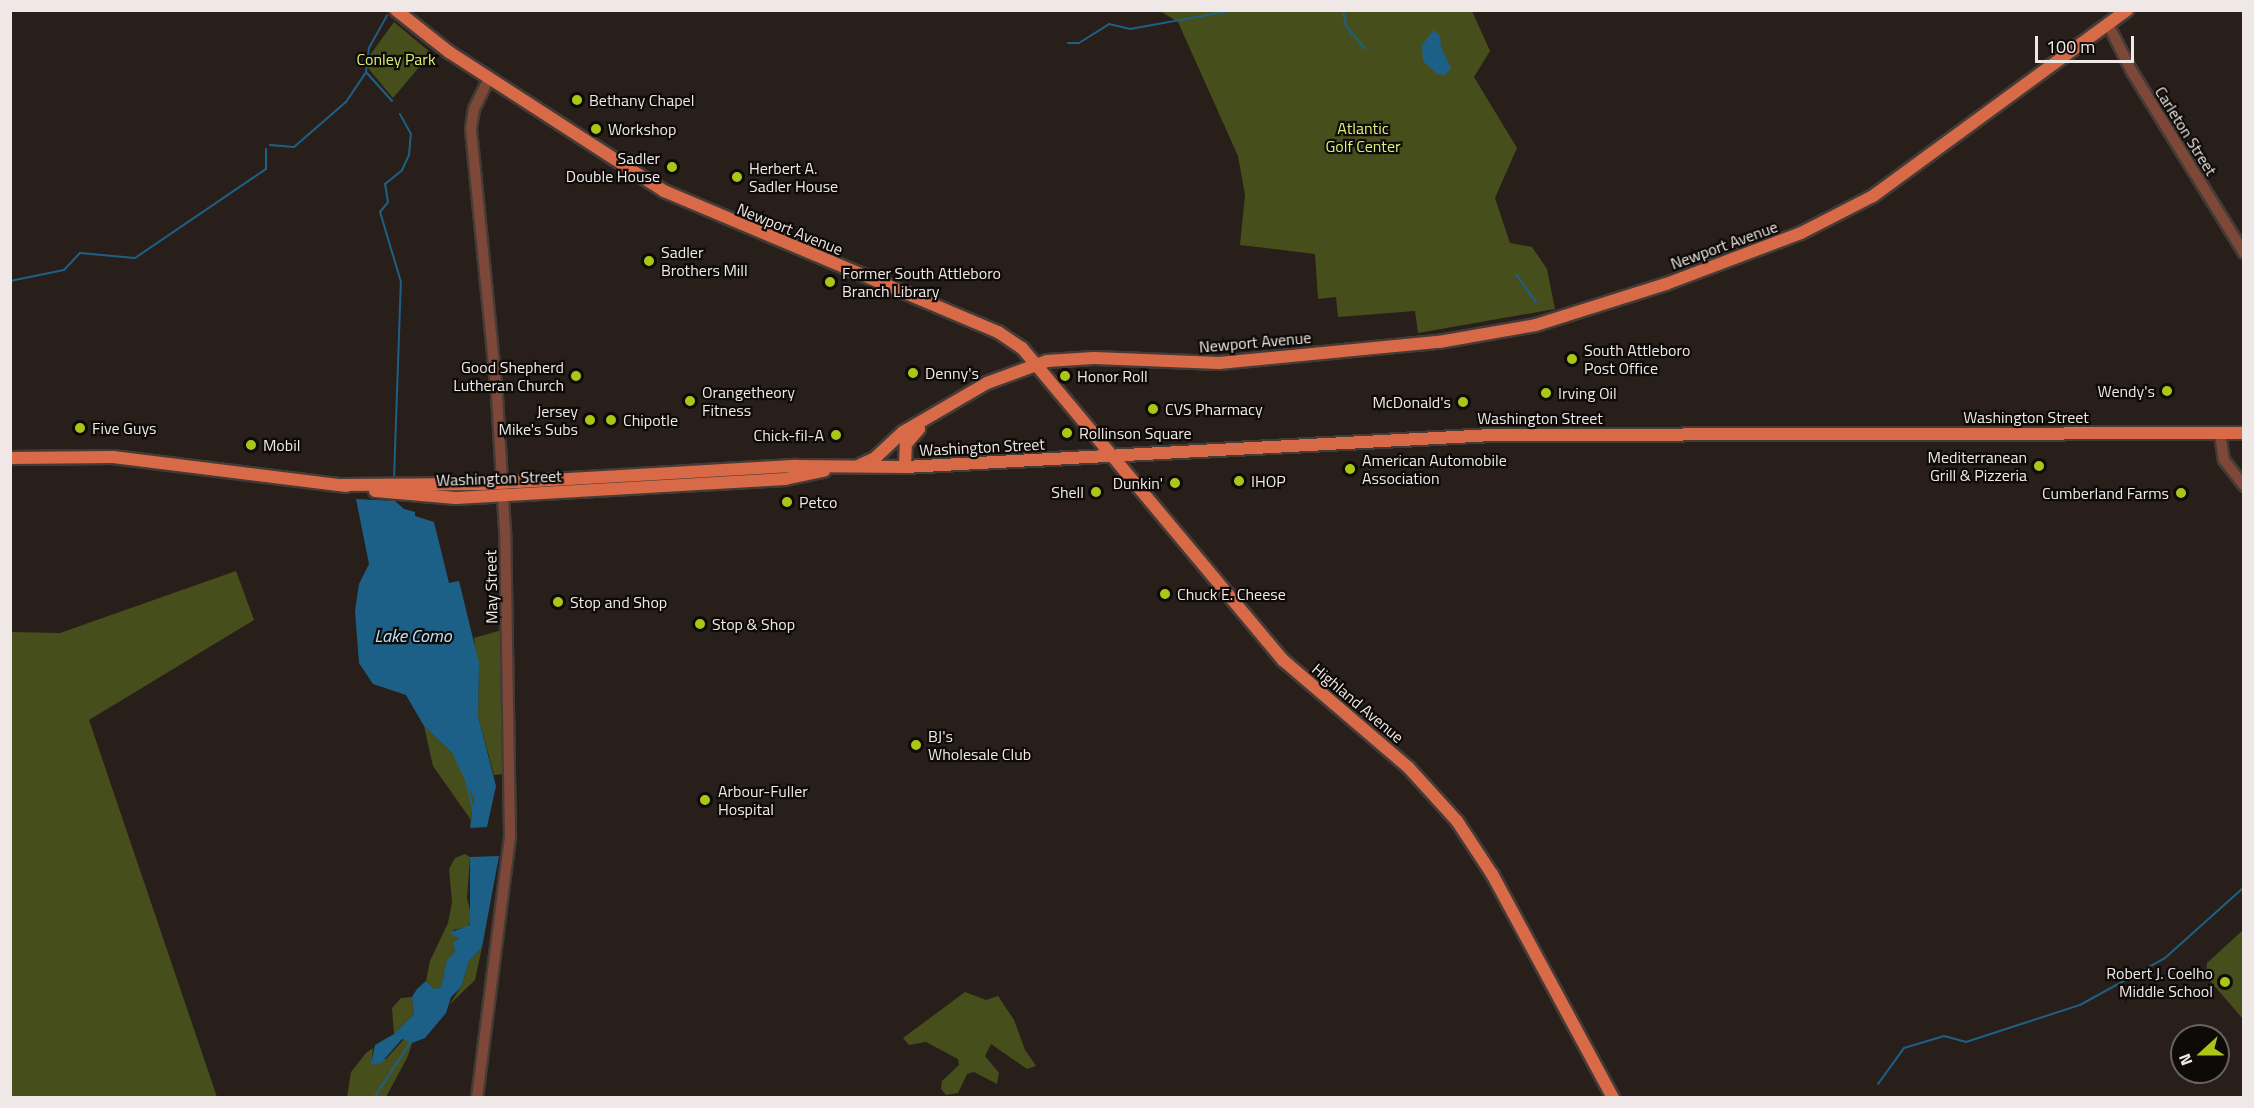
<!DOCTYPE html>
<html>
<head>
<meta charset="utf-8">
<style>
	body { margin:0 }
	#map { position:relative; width:2254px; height:1108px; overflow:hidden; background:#281f1b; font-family:"Titillium Web",sans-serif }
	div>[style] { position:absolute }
	.green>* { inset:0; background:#464f1b }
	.water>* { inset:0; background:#1d6087 }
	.stream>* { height:2px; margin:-1px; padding:0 1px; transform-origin:1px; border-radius:1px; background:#1d6087 }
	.roads { filter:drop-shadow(2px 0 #443b37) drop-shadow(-2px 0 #443b37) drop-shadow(0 2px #443b37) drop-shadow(0 -2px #443b37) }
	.minor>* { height:10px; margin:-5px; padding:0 5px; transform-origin:5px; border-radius:5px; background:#7d4837 }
	.major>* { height:12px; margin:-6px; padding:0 6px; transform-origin:6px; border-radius:6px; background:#d96a47 }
	.dots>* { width:16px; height:16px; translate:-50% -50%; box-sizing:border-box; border:3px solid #0e0a08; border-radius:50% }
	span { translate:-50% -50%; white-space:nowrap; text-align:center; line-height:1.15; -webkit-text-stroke:4.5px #0e0a08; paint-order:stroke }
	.park-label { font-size:16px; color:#daef7b }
	.poi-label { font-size:16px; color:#efe8e6 }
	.left { translate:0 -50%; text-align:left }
	.right { translate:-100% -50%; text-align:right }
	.street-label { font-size:16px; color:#efe8e6 }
	.water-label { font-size:18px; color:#b8e0fd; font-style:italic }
	.frame { position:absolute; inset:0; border:12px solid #efe8e6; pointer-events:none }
	.north { position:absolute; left:2170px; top:1024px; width:60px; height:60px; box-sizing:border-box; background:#0e0a08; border:2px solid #686361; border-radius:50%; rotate:249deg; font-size:16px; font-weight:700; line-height:24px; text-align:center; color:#efe8e6 }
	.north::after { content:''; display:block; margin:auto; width:21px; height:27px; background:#aac718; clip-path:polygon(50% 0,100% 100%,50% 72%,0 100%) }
	.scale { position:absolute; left:2035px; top:36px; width:99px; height:27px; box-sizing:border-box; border:3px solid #efe8e6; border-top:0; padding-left:8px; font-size:18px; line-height:21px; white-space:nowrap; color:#efe8e6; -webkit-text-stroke:4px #0e0a08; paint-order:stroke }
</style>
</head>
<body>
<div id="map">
	<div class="green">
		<i style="clip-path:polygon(1160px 11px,1472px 11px,1490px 51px,1474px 77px,1517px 148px,1495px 198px,1510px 243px,1532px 247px,1547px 269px,1555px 309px,1418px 333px,1415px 311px,1338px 317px,1336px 297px,1318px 299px,1315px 254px,1240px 245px,1245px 195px,1238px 156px,1178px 22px)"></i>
		<i style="clip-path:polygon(394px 22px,431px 53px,393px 98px,368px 68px,370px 55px)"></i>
		<i style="clip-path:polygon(236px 571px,254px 620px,89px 720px,217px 1097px,11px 1097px,11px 632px,60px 633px)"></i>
		<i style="clip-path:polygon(502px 630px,505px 774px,494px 775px,478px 716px,479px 676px,474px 638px)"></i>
		<i style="clip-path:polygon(424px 726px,452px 753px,471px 785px,474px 798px,471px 820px,433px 766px)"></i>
		<i style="clip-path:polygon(465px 854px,470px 857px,467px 898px,472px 919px,468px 927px,453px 930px,459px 938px,453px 943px,455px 952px,447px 961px,441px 987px,434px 989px,426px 981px,430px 961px,448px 923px,452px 902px,449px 869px,455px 858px)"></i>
		<i style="clip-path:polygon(2243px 930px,2243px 1019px,2206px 976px,2207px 963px)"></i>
		<i style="clip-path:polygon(482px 947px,475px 980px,449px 1005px,461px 987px,469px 961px)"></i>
		<i style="clip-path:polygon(965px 992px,986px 1000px,998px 996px,1014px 1020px,1025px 1050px,1036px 1066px,1027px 1069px,991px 1044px,985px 1056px,999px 1073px,997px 1084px,974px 1072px,967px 1074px,958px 1093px,946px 1095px,941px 1089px,942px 1081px,959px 1065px,958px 1059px,926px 1042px,909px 1045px,903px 1038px)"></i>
		<i style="clip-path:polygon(412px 997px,414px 1014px,394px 1034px,392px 1008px,401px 998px)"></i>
		<i style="clip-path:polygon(406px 1037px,412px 1043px,408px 1056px,386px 1097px,347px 1097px,351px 1072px,366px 1053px,373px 1048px,372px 1059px,386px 1059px)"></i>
	</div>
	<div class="water">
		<i style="clip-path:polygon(1434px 30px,1440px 36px,1441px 47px,1451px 68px,1445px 75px,1437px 74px,1423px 61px,1422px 45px)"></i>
		<i style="clip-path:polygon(356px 499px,395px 501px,404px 509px,415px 512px,415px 516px,434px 522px,449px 583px,459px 581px,479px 663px,478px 716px,496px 786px,487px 827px,470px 828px,474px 798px,452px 753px,424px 726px,406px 695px,373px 684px,359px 663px,355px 611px,359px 584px,369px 564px)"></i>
		<i style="clip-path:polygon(499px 856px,482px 947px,469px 961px,461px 987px,451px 997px,446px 1013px,425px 1038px,412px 1043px,402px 1039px,381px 1063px,371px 1065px,375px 1045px,394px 1034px,414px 1014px,412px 997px,417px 989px,426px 981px,434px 989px,441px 987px,447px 960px,455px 952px,453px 943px,459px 938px,449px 933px,470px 925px,470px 857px)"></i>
	</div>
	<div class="stream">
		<i style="left:1343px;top:10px;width:16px;rotate:79deg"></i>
		<i style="left:1346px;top:26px;width:30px;rotate:50deg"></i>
		<i style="left:1068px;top:43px;width:11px"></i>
		<i style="left:1079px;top:43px;width:36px;rotate:-32deg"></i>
		<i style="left:1109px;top:24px;width:22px;rotate:13deg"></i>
		<i style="left:1130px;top:29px;width:108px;rotate:-10.2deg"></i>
		<i style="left:366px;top:72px;width:39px;rotate:48deg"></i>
		<i style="left:270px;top:145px;width:24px;rotate:5deg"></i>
		<i style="left:294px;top:147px;width:69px;rotate:-40.9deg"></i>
		<i style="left:346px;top:102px;width:36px;rotate:-56deg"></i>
		<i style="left:366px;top:72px;width:24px;rotate:-83deg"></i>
		<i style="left:369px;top:48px;width:37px;rotate:-61deg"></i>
		<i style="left:1516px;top:274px;width:35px;rotate:55deg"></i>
		<i style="left:10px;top:281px;width:55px;rotate:-11.5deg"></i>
		<i style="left:64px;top:270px;width:23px;rotate:-47deg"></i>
		<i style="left:80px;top:253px;width:55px;rotate:5.2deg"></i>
		<i style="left:135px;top:258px;width:158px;rotate:-34.2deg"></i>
		<i style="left:266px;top:169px;width:20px;rotate:-90deg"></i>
		<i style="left:394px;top:478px;width:196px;rotate:-88deg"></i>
		<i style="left:401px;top:282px;width:73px;rotate:-106.7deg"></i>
		<i style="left:380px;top:212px;width:13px;rotate:-51deg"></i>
		<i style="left:388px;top:202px;width:18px;rotate:-99deg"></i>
		<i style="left:385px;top:184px;width:22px;rotate:-39deg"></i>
		<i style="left:402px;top:170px;width:17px;rotate:-65deg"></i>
		<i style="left:409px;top:155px;width:21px;rotate:-85deg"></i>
		<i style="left:411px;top:134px;width:23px;rotate:-119deg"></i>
		<i style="left:464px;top:772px;width:43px;rotate:76.6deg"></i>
		<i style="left:1878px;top:1084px;width:44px;rotate:-54.2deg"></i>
		<i style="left:1904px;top:1048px;width:42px;rotate:-16.7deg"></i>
		<i style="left:1944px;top:1036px;width:23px;rotate:15deg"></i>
		<i style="left:1966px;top:1042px;width:120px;rotate:-18deg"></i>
		<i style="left:2080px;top:1005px;width:97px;rotate:-28.9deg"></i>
		<i style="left:2165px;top:958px;width:106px;rotate:-41.9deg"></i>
		<i style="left:374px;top:1098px;width:69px;rotate:-56.8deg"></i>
	</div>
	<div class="roads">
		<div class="minor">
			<i style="left:2108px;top:24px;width:51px;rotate:63.4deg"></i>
			<i style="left:2131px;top:70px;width:215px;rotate:58.3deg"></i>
			<i style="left:2220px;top:433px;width:27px;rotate:82deg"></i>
			<i style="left:2224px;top:460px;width:33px;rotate:52deg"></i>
			<i style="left:477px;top:1098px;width:265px;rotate:-82.8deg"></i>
			<i style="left:510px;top:835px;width:304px;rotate:-90.9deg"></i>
			<i style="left:505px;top:531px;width:136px;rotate:-93.4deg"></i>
			<i style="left:497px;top:395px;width:268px;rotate:-95.6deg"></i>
			<i style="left:471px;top:128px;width:19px;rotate:-81deg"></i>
			<i style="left:474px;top:109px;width:34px;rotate:-64deg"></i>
		</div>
		<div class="major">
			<i style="left:396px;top:10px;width:68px;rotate:38.4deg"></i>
			<i style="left:449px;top:52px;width:256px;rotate:32.9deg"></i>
			<i style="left:664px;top:191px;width:363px;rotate:22.9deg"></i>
			<i style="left:998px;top:332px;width:29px;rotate:34deg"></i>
			<i style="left:1022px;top:348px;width:407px;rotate:50.1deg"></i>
			<i style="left:1283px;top:660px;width:165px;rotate:40.6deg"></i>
			<i style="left:1408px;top:767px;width:73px;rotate:47.8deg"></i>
			<i style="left:1457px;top:821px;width:64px;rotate:56.6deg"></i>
			<i style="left:1492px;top:874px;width:255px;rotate:61.6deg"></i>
			<i style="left:10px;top:458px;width:103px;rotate:-0.6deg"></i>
			<i style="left:113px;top:457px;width:235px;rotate:7.1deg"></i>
			<i style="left:860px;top:465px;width:17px;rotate:-25deg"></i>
			<i style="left:875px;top:458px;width:38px;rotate:-43deg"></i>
			<i style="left:903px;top:432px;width:97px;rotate:-30.3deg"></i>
			<i style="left:987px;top:383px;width:64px;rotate:-20.1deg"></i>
			<i style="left:1047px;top:361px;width:47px;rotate:-3.7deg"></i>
			<i style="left:1094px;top:358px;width:125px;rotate:2.3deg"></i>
			<i style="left:1219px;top:363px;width:221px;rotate:-5.5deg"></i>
			<i style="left:1439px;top:342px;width:98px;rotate:-9.9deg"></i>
			<i style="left:1536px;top:325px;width:136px;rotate:-17.5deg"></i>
			<i style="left:1666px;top:284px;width:144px;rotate:-20.7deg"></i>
			<i style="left:1801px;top:233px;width:81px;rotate:-27.2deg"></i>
			<i style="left:1873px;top:196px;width:315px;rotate:-36.2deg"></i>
			<i style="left:905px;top:467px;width:23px;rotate:-88deg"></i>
			<i style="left:906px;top:444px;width:20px;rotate:-49deg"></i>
			<i style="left:341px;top:485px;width:140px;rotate:-0.4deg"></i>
			<i style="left:481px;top:484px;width:316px;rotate:-3.3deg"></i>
			<i style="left:796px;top:466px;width:109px;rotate:0.5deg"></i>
			<i style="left:905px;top:467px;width:589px;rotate:-3.12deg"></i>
			<i style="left:1493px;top:435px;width:751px;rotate:-0.15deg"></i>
			<i style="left:375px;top:491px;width:81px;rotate:4.9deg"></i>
			<i style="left:456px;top:498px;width:330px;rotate:-3.3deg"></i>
			<i style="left:785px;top:479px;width:40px;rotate:-12deg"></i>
		</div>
	</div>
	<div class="dots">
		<i style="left:577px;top:100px;background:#aac718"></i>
		<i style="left:596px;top:129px;background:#aac718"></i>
		<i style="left:672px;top:167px;background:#aac718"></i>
		<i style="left:737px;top:177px;background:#aac718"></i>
		<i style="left:649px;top:261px;background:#aac718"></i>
		<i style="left:830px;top:282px;background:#aac718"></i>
		<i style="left:1572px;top:359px;background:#aac718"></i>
		<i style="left:913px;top:373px;background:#aac718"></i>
		<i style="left:576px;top:376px;background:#aac718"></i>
		<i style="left:1065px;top:376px;background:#aac718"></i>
		<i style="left:2167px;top:391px;background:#aac718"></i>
		<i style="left:1546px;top:393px;background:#aac718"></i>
		<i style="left:690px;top:401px;background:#aac718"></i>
		<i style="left:1463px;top:402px;background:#aac718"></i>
		<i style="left:1153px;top:409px;background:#aac718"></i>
		<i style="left:590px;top:420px;background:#aac718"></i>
		<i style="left:611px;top:420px;background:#aac718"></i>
		<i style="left:80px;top:428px;background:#aac718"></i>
		<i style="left:1067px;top:433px;background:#aac718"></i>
		<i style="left:836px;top:435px;background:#aac718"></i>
		<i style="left:251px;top:445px;background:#aac718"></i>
		<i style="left:2039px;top:466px;background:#aac718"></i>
		<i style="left:1350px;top:469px;background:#aac718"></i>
		<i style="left:1239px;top:481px;background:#aac718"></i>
		<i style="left:1175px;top:483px;background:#aac718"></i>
		<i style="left:1096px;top:492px;background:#aac718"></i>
		<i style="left:2181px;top:493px;background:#aac718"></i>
		<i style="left:787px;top:502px;background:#aac718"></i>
		<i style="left:1165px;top:594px;background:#aac718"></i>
		<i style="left:558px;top:602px;background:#aac718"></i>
		<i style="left:700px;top:624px;background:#aac718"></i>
		<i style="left:916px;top:745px;background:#aac718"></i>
		<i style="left:705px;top:800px;background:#aac718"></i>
		<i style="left:2225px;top:982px;background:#aac718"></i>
	</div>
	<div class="park-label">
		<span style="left:396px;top:59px">Conley Park</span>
		<span style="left:1363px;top:137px">Atlantic<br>Golf Center</span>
	</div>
	<div class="poi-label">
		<span class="left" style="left:589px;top:100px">Bethany Chapel</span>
		<span class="left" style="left:608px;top:129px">Workshop</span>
		<span class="right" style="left:660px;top:167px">Sadler<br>Double House</span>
		<span class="left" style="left:749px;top:177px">Herbert A.<br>Sadler House</span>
		<span class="left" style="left:661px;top:261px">Sadler<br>Brothers Mill</span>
		<span class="left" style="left:842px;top:282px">Former South Attleboro<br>Branch Library</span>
		<span class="left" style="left:1584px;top:359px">South Attleboro<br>Post Office</span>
		<span class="right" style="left:564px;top:376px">Good Shepherd<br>Lutheran Church</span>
		<span class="left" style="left:925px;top:373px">Denny's</span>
		<span class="left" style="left:1077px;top:376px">Honor Roll</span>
		<span class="right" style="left:2155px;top:391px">Wendy's</span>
		<span class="left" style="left:702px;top:401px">Orangetheory<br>Fitness</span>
		<span class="left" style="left:1558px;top:393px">Irving Oil</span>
		<span class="right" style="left:1451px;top:402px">McDonald's</span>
		<span class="left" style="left:1165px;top:409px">CVS Pharmacy</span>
		<span class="right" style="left:578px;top:420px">Jersey<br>Mike's Subs</span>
		<span class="left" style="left:623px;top:420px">Chipotle</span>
		<span class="left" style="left:92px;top:428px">Five Guys</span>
		<span class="left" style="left:1079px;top:433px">Rollinson Square</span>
		<span class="right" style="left:824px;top:435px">Chick-fil-A</span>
		<span class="left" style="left:263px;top:445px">Mobil</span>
		<span class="right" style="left:2027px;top:466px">Mediterranean<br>Grill &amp; Pizzeria</span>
		<span class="left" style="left:1362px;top:469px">American Automobile<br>Association</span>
		<span class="left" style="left:1251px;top:481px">IHOP</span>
		<span class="right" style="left:1163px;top:483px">Dunkin'</span>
		<span class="right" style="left:1084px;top:492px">Shell</span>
		<span class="right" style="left:2169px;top:493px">Cumberland Farms</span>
		<span class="left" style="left:799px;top:502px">Petco</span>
		<span class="left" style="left:1177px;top:594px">Chuck E. Cheese</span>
		<span class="left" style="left:570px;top:602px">Stop and Shop</span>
		<span class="left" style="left:712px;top:624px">Stop &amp; Shop</span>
		<span class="left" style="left:928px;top:745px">BJ's<br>Wholesale Club</span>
		<span class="left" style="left:718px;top:800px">Arbour-Fuller<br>Hospital</span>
		<span class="right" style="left:2213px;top:982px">Robert J. Coelho<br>Middle School</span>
	</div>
	<div class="street-label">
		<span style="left:2186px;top:131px;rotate:58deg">Carleton Street</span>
		<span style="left:790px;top:229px;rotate:22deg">Newport Avenue</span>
		<span style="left:1724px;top:245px;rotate:-20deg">Newport Avenue</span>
		<span style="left:1255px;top:342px;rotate:-5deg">Newport Avenue</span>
		<span style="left:2026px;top:417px">Washington Street</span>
		<span style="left:1540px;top:418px">Washington Street</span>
		<span style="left:982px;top:447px;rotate:-3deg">Washington Street</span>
		<span style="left:499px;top:478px;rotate:-2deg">Washington Street</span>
		<span style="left:491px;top:587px;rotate:-91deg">May Street</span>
		<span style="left:1358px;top:703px;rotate:40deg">Highland Avenue</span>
	</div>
	<div class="water-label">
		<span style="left:413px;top:636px">Lake Como</span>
	</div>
	<div class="frame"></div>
	<div class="north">N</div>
	<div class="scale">100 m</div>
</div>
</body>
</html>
